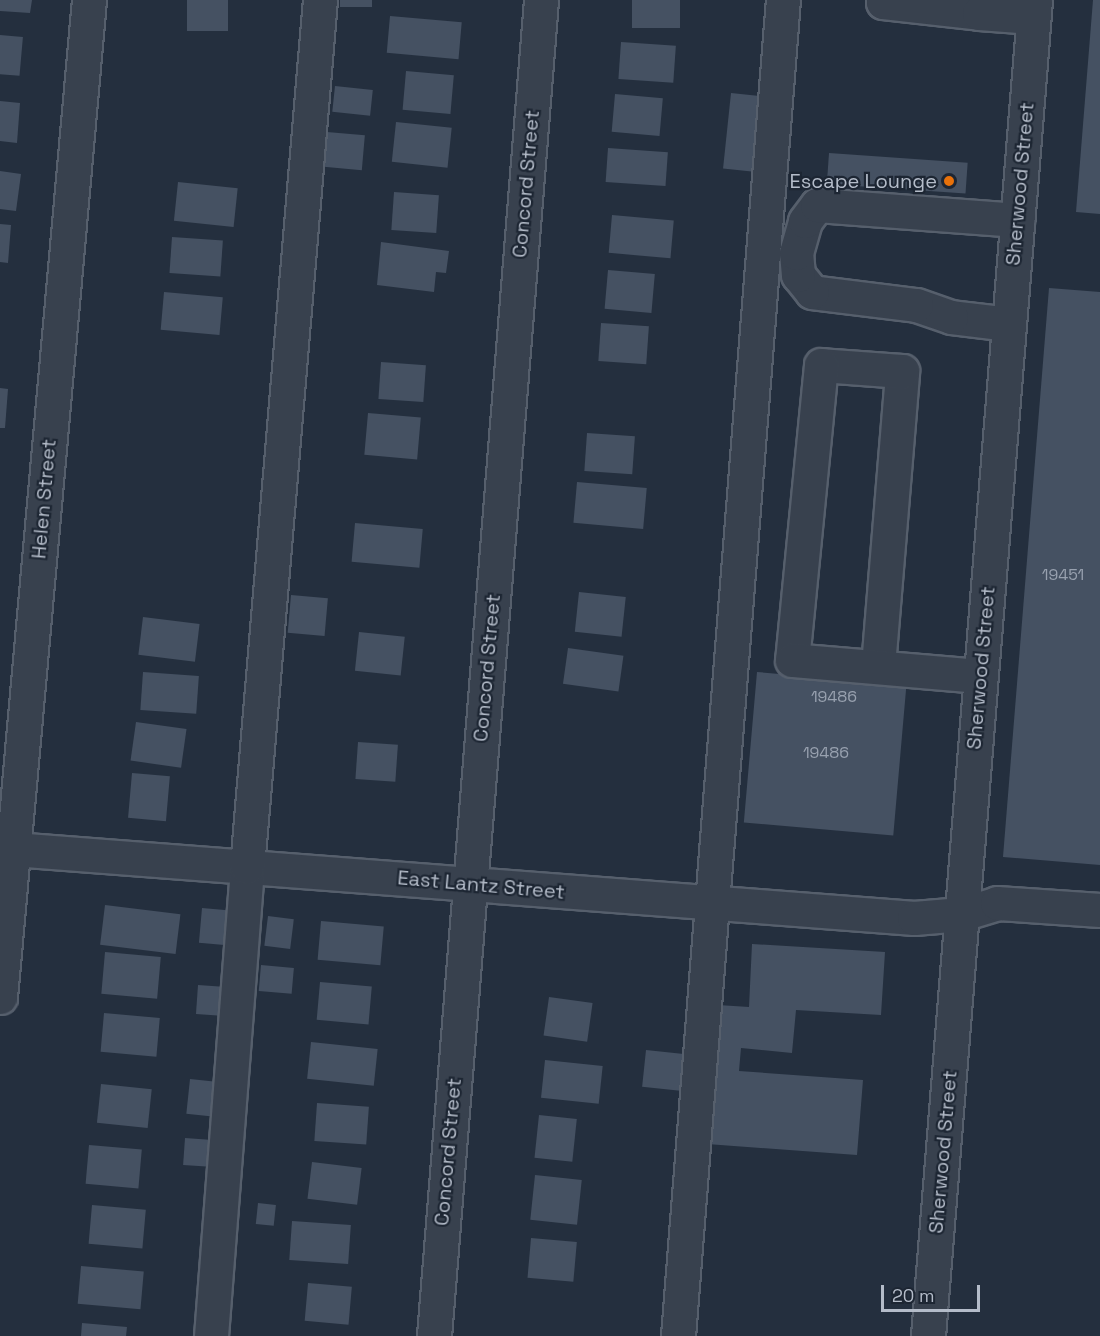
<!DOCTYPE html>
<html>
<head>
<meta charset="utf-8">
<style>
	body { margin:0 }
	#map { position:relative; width:1100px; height:1336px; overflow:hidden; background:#242f3e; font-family:"Space Grotesk",sans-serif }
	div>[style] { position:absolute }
	.building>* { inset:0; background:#455162; transform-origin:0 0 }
	.roads { filter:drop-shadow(2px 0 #565f6c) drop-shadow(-2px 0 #565f6c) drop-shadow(0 2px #565f6c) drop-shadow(0 -2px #565f6c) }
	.minor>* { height:33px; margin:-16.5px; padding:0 16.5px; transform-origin:16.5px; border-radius:16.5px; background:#38414e }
	.dots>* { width:16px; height:16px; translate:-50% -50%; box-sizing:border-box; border:3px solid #1d2633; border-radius:50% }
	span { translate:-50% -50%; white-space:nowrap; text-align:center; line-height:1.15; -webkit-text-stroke:4.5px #1d2633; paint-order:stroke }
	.number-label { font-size:16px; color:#98a1af }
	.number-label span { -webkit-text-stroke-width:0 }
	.poi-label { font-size:20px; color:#b4bcc9 }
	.right { translate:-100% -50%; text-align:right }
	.street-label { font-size:20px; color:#b4bcc9 }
	.scale { position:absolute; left:881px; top:1285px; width:99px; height:27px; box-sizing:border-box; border:3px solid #b4bcc9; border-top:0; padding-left:8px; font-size:18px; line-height:21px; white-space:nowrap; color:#b4bcc9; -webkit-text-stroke:4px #1d2633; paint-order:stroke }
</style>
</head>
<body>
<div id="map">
	<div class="building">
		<i style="clip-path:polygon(0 0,32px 0,30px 13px,0 11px)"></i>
		<i style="left:187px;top:0;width:41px;height:31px"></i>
		<i style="left:340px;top:0;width:32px;height:7px"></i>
		<i style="left:632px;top:0;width:48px;height:28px"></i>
		<i style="clip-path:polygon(1093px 0,1100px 0,1100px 214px,1076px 212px)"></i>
		<i style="left:390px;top:16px;width:72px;height:37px;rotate:5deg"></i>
		<i style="left:0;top:35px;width:23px;height:39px;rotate:5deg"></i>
		<i style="left:621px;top:42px;width:55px;height:37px;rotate:4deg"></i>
		<i style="left:406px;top:71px;width:48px;height:39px;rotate:5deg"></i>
		<i style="left:335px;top:86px;width:38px;height:26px;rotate:6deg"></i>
		<i style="left:731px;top:93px;width:31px;height:76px;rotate:6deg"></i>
		<i style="left:615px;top:94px;width:48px;height:38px;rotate:5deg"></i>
		<i style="clip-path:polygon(0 101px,20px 103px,17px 143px,0 141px)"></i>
		<i style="left:396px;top:122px;width:56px;height:40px;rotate:6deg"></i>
		<i style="left:327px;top:132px;width:38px;height:35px;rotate:5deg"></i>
		<i style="left:608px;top:148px;width:60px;height:34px;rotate:4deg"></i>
		<i style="left:829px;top:153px;width:139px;height:31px;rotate:4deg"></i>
		<i style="clip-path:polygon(0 171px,21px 174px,16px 211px,0 209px)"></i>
		<i style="left:178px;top:182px;width:60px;height:39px;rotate:6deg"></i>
		<i style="left:394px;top:192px;width:45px;height:38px;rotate:4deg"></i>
		<i style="left:612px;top:215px;width:62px;height:38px;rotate:5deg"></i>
		<i style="clip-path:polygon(0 224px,11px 225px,8px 263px,0 262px)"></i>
		<i style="left:172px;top:237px;width:51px;height:36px;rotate:4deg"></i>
		<i style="clip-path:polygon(381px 242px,449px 251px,446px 273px,436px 272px,434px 292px,377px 285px)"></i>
		<i style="left:608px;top:270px;width:47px;height:39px;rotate:5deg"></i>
		<i style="clip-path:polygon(1049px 288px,1100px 292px,1100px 865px,1003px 857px)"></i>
		<i style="left:164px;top:292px;width:59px;height:38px;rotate:5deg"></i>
		<i style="left:601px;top:323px;width:48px;height:38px;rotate:4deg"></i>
		<i style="left:381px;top:362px;width:45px;height:37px;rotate:4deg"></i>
		<i style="clip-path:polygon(0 388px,8px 389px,5px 428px,0 428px)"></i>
		<i style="left:368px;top:413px;width:53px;height:42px;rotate:5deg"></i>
		<i style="left:587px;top:433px;width:48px;height:38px;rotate:4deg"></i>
		<i style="left:577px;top:482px;width:70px;height:41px;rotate:5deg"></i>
		<i style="left:355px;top:523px;width:68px;height:39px;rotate:5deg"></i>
		<i style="left:579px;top:592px;width:47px;height:40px;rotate:6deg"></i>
		<i style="left:291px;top:595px;width:37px;height:38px;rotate:5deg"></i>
		<i style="left:143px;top:617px;width:57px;height:38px;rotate:7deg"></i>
		<i style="left:359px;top:632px;width:46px;height:39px;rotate:6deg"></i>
		<i style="left:568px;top:648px;width:56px;height:36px;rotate:8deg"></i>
		<i style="left:143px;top:672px;width:56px;height:38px;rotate:4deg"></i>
		<i style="left:757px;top:672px;width:150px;height:151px;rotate:5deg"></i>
		<i style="left:136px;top:722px;width:51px;height:39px;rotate:8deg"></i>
		<i style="left:358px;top:742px;width:40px;height:37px;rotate:4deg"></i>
		<i style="left:132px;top:773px;width:38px;height:45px;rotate:5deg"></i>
		<i style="left:105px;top:905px;width:76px;height:40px;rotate:7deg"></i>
		<i style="left:202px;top:908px;width:34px;height:35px;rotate:5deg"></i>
		<i style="left:268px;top:916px;width:26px;height:30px;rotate:7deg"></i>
		<i style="left:321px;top:921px;width:63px;height:39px;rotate:5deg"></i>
		<i style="clip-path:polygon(752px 944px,885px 952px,881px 1015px,796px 1010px,792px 1053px,741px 1048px,739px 1071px,863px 1080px,857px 1155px,707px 1144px,718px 1005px,749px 1007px)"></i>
		<i style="left:105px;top:952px;width:56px;height:42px;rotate:5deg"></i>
		<i style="left:261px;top:965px;width:33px;height:26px;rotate:5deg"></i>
		<i style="left:320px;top:982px;width:52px;height:38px;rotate:5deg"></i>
		<i style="left:198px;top:985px;width:32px;height:29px;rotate:4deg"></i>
		<i style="left:549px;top:997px;width:44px;height:39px;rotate:8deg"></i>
		<i style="left:104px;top:1013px;width:56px;height:39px;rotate:5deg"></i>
		<i style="left:311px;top:1042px;width:67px;height:37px;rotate:6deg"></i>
		<i style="left:646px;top:1050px;width:38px;height:37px;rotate:6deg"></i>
		<i style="left:545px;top:1060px;width:58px;height:38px;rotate:6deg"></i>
		<i style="left:190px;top:1079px;width:31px;height:35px;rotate:6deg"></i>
		<i style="left:101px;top:1084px;width:51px;height:39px;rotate:6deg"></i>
		<i style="left:317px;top:1103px;width:52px;height:38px;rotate:4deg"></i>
		<i style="left:539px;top:1115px;width:38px;height:43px;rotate:6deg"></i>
		<i style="left:185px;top:1138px;width:31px;height:27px;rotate:4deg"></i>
		<i style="left:89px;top:1145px;width:53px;height:39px;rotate:5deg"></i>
		<i style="left:312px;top:1162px;width:50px;height:37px;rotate:7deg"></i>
		<i style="left:535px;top:1175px;width:47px;height:45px;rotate:6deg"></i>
		<i style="left:258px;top:1203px;width:18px;height:21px;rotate:6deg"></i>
		<i style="left:92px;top:1205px;width:54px;height:39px;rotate:5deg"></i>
		<i style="left:292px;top:1221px;width:59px;height:39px;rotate:4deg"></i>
		<i style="left:531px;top:1238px;width:46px;height:40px;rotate:5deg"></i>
		<i style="left:81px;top:1266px;width:63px;height:38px;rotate:5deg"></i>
		<i style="left:308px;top:1283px;width:44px;height:38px;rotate:5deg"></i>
		<i style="clip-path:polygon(82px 1323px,127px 1327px,126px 1336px,81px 1336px)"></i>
	</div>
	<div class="roads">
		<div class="minor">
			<i style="left:883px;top:0;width:2px;rotate:90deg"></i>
			<i style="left:883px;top:2px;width:97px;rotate:6.5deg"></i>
			<i style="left:979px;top:13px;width:54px;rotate:4.2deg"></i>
			<i style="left:1009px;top:324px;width:58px;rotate:-173.1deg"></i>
			<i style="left:951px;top:317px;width:37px;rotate:-161deg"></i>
			<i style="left:916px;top:305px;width:105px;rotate:-172.9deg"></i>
			<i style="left:812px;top:292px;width:22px;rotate:-129deg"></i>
			<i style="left:798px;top:275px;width:22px;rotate:-95deg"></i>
			<i style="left:796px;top:253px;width:33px;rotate:-74deg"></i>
			<i style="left:805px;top:221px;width:20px;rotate:-53deg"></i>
			<i style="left:817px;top:205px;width:201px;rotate:4.3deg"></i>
			<i style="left:878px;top:666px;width:296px;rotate:-85.3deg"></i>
			<i style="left:902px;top:371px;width:81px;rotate:-175.8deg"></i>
			<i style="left:821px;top:365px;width:296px;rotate:95.6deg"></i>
			<i style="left:792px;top:660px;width:189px;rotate:4.9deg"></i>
			<i style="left:0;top:848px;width:917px;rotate:4.38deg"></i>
			<i style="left:914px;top:918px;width:48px;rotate:-4.8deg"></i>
			<i style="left:962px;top:914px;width:37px;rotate:-17deg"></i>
			<i style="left:997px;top:903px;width:103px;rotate:3.9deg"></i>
			<i style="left:0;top:997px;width:1001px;rotate:-84.9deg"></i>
			<i style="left:211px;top:1336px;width:470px;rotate:-85.6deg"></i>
			<i style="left:247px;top:867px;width:870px;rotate:-85.19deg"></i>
			<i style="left:434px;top:1336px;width:1340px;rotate:-85.42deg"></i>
			<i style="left:678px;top:1336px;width:1340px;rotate:-85.51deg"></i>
			<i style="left:928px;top:1336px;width:1340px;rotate:-85.42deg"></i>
		</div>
	</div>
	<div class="dots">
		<i style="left:949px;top:181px;background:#e8710a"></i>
	</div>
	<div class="number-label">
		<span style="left:1063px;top:575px">19451</span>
		<span style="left:834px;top:697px">19486</span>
		<span style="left:826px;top:753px">19486</span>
	</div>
	<div class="poi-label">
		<span class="right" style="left:937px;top:181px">Escape Lounge</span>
	</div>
	<div class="street-label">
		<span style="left:526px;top:184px;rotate:-85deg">Concord Street</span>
		<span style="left:1020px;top:184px;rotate:-85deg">Sherwood Street</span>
		<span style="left:44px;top:499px;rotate:-85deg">Helen Street</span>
		<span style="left:487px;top:668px;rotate:-85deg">Concord Street</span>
		<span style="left:981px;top:668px;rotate:-85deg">Sherwood Street</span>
		<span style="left:481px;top:885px;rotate:5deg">East Lantz Street</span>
		<span style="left:448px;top:1152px;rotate:-85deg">Concord Street</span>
		<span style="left:943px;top:1152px;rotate:-85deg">Sherwood Street</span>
	</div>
	<div class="scale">20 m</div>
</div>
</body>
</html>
